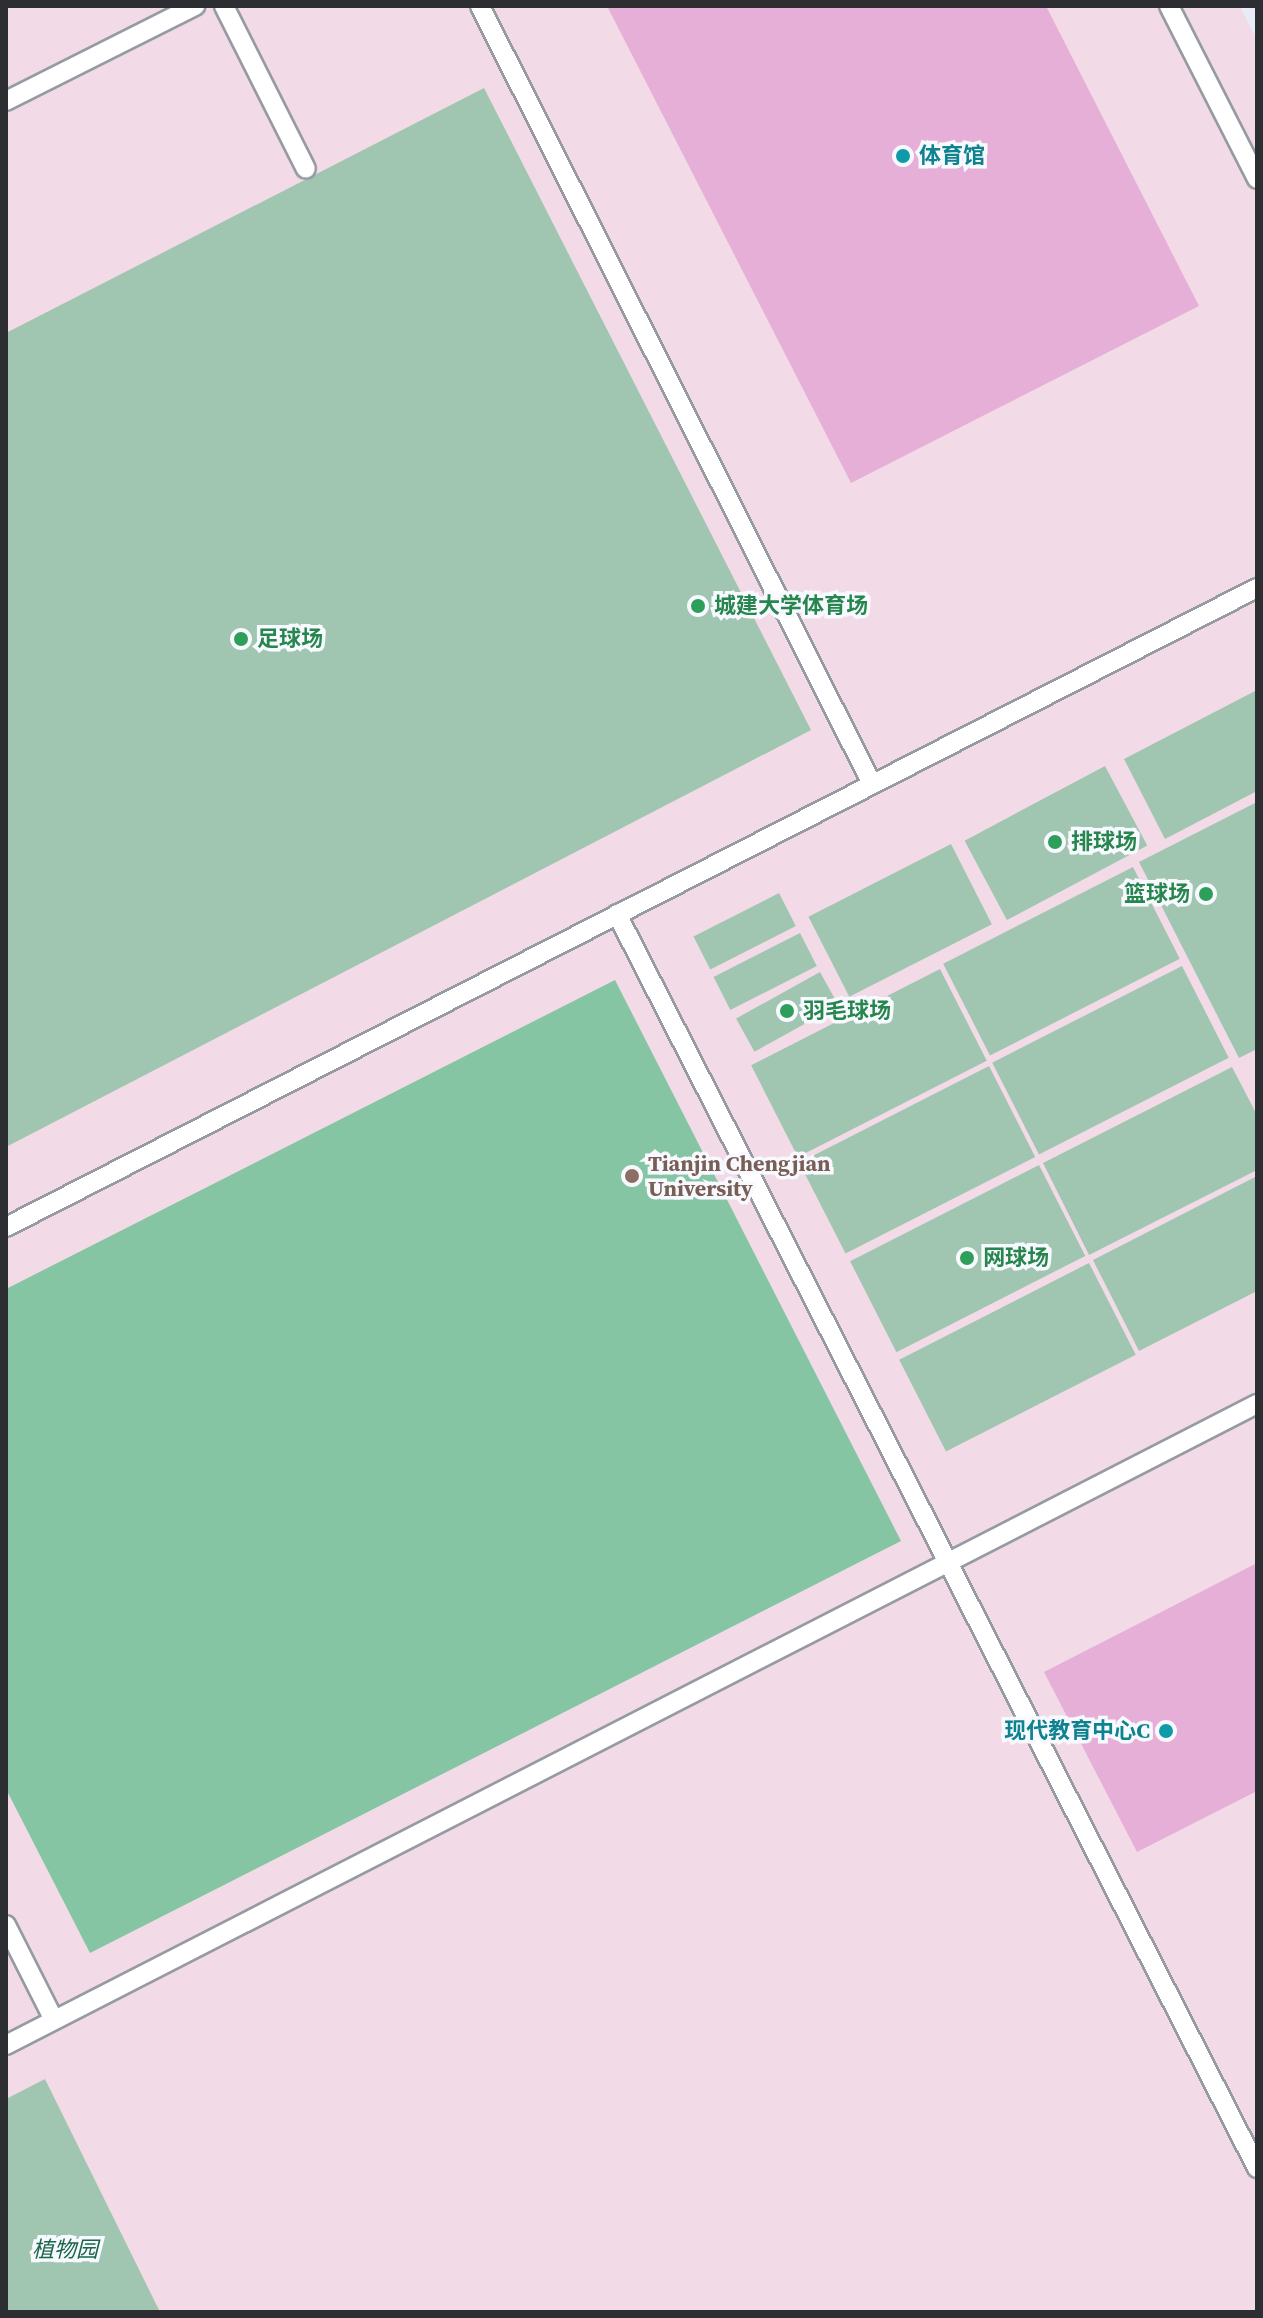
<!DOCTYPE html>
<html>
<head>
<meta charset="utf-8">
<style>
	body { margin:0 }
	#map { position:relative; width:1263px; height:2318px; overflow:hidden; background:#e7ecf7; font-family:"Source Serif 4","Noto Sans SC",serif }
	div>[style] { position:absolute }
	.education>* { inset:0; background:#f2dbe7 }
	.green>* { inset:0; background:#a0c6b1; transform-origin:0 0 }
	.forest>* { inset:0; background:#85c5a4 }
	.building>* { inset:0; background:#e6afd7 }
	.roads { filter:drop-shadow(2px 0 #959aa3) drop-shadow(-2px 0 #959aa3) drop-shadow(0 2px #959aa3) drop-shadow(0 -2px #959aa3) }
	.lane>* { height:18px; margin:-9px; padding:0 9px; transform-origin:9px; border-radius:9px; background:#fff }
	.dots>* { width:22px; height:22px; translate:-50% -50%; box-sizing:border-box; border:4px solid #f7f9fe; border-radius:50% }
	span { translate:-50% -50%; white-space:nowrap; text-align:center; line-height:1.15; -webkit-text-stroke:7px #f7f9fe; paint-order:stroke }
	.culture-label { font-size:22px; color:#0d838f; font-weight:700 }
	.left { translate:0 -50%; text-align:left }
	.right { translate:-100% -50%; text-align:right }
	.leisure-label { font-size:22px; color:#27864d; font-weight:700 }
	.education-label { font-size:22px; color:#785e54; font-weight:700 }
	.park-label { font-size:22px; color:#1c6747; font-style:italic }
	.frame { position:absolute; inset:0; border:8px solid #2c2e32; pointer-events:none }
</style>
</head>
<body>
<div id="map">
	<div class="education">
		<i style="clip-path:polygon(6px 6px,1240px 6px,1257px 40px,1257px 2312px,6px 2312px)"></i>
	</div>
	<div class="green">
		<i style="clip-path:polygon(484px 88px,811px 730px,6px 1147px,6px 333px)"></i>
		<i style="clip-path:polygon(1257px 690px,1257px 791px,1165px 839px,1124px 759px)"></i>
		<i style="left:1105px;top:766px;width:90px;height:159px;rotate:62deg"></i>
		<i style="clip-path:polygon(1257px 802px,1257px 1049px,1239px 1058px,1139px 862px)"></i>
		<i style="left:951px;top:844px;width:90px;height:160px;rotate:63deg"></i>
		<i style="left:1133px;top:867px;width:103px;height:213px;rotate:63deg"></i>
		<i style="left:779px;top:893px;width:37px;height:96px;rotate:63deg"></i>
		<i style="left:800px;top:933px;width:37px;height:97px;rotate:63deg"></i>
		<i style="left:1182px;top:966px;width:103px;height:213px;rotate:63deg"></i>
		<i style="left:940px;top:969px;width:103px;height:212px;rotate:63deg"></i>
		<i style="left:820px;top:972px;width:38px;height:96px;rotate:61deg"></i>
		<i style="left:989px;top:1066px;width:102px;height:213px;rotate:63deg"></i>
		<i style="clip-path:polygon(1232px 1067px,1257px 1115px,1257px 1170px,1089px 1255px,1043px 1163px)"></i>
		<i style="left:1039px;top:1165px;width:102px;height:212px;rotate:63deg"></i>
		<i style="clip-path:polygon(1257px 1176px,1257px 1291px,1139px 1351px,1093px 1260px)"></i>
		<i style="left:1089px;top:1263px;width:103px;height:213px;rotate:63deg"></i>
		<i style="clip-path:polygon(45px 2079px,160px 2312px,6px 2312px,6px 2099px)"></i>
	</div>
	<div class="forest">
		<i style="clip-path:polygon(615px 980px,901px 1541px,90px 1953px,6px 1789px,6px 1289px)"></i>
	</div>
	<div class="building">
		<i style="clip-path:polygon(607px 6px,1046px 6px,1199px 306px,851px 483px)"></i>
		<i style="clip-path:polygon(1257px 1563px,1257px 1791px,1137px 1852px,1044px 1672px)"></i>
	</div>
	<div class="roads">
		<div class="lane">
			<i style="left:224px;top:6px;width:182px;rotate:63.3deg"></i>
			<i style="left:480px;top:6px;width:871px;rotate:63.26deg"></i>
			<i style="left:1169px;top:6px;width:194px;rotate:63deg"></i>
			<i style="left:6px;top:101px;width:212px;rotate:-26.7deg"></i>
			<i style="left:617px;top:914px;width:1408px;rotate:62.96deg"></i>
			<i style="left:6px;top:1227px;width:1405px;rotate:-27.06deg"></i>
			<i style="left:6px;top:1925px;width:106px;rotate:63.2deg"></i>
			<i style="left:6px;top:2045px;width:1406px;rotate:-27.13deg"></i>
		</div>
	</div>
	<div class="dots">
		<i style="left:903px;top:156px;background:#0f9aa8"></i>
		<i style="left:698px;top:606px;background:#2e9e5b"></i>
		<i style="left:241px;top:639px;background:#2e9e5b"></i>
		<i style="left:1055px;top:842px;background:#2e9e5b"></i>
		<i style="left:1206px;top:894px;background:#2e9e5b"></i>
		<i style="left:787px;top:1011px;background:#2e9e5b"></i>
		<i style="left:632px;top:1176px;background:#8d6e63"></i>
		<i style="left:967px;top:1258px;background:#2e9e5b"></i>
		<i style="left:1166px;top:1731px;background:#0f9aa8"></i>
	</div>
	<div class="culture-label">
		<span class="left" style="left:919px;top:156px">体育馆</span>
		<span class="right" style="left:1150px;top:1731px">现代教育中心C</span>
	</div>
	<div class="leisure-label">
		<span class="left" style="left:714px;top:606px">城建大学体育场</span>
		<span class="left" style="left:257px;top:639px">足球场</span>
		<span class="left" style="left:1071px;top:842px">排球场</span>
		<span class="right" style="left:1190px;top:894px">篮球场</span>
		<span class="left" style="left:803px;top:1011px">羽毛球场</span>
		<span class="left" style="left:983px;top:1258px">网球场</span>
	</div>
	<div class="education-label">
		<span class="left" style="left:648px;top:1176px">Tianjin Chengjian<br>University</span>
	</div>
	<div class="park-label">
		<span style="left:65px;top:2250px">植物园</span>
	</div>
	<div class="frame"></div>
</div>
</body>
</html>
